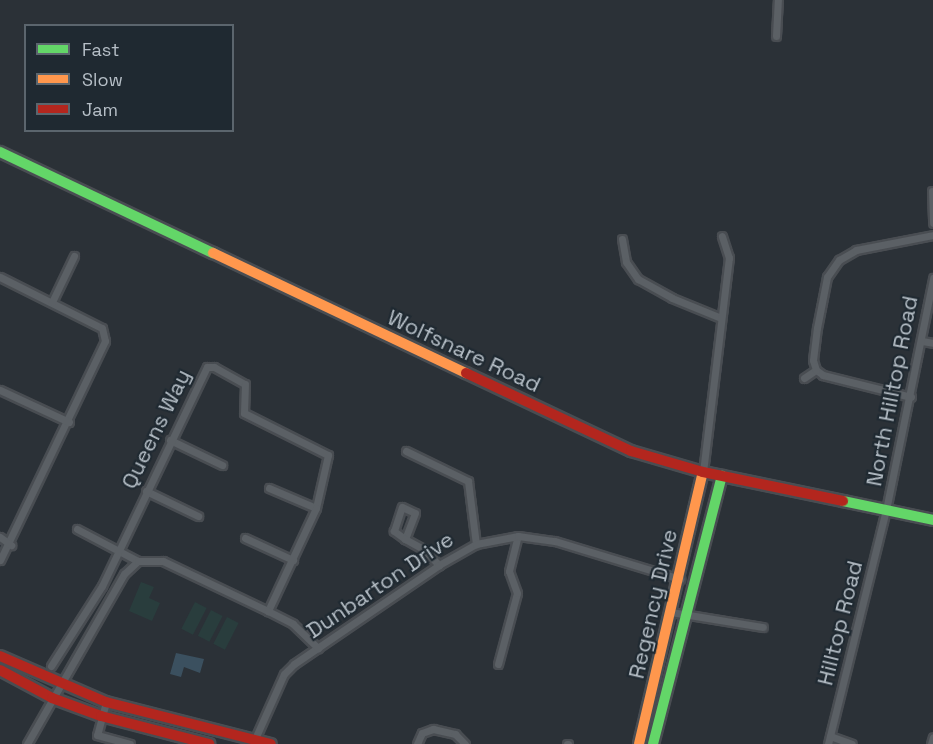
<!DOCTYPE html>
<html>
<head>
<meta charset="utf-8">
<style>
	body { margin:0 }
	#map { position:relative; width:933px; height:744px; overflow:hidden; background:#2b3137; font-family:"Space Grotesk",sans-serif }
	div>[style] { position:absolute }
	.green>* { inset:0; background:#293d3d; transform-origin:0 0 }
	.water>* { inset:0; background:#3b505f }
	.roads { filter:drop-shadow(2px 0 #494d52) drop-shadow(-2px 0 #494d52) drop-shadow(0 2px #494d52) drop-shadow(0 -2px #494d52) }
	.street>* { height:7px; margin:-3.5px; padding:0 3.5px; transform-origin:3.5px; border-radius:3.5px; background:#5b6065 }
	.fast>* { height:10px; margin:-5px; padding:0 5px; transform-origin:5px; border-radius:5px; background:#63d668 }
	.slow>* { height:10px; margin:-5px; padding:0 5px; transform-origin:5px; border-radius:5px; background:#ff974d }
	.jam>* { height:10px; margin:-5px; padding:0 5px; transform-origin:5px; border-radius:5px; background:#b3261e }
	span { translate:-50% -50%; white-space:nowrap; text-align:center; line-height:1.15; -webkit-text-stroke:4.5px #1f2931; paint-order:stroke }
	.street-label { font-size:22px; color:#b6bfc7 }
	.legend { position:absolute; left:24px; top:24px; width:210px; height:108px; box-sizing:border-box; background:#1f2931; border:2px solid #5b656d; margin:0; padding:8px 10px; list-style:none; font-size:18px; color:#b6bfc7 }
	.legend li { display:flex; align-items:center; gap:12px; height:30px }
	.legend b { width:30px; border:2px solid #5b656d }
</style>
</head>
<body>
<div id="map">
	<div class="green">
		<i style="clip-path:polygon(141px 582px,154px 587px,149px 598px,160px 603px,152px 621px,129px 611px)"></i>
		<i style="left:195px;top:602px;width:13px;height:30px;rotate:27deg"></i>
		<i style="left:211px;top:610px;width:13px;height:29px;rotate:27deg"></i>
		<i style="left:227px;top:617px;width:13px;height:30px;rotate:27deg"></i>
	</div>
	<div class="water">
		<i style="clip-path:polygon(176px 653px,204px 659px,200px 673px,184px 667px,181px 677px,170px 674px)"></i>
	</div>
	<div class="roads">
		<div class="street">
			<i style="left:776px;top:36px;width:36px;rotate:-87deg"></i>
			<i style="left:932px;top:191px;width:32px;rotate:88deg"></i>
			<i style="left:622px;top:239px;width:23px;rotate:80deg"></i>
			<i style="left:626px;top:262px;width:21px;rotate:55deg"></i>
			<i style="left:638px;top:279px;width:39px;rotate:29deg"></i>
			<i style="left:672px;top:298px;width:53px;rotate:22.2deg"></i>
			<i style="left:0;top:277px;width:114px;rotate:26.6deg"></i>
			<i style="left:102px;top:328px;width:13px;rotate:77deg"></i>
			<i style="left:105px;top:341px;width:243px;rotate:115.6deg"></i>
			<i style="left:52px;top:302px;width:51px;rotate:-64.4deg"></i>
			<i style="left:922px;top:341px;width:11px;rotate:10deg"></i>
			<i style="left:804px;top:378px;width:14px;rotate:-34deg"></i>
			<i style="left:0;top:390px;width:76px;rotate:24.9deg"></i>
			<i style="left:911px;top:397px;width:91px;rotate:-166deg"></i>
			<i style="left:823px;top:375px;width:9px;rotate:-144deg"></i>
			<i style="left:816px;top:370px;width:10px;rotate:-107deg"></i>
			<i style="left:813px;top:360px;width:32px;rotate:-83deg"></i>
			<i style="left:817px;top:328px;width:52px;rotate:-78.9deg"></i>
			<i style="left:827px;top:277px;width:21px;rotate:-55deg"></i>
			<i style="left:839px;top:260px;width:20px;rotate:-30deg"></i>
			<i style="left:856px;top:250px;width:78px;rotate:-11deg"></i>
			<i style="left:170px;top:440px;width:58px;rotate:25.7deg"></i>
			<i style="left:406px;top:451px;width:69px;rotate:25.8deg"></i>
			<i style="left:468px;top:481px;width:64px;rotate:82.8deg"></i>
			<i style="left:703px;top:472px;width:216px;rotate:-83.1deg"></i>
			<i style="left:729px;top:258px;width:23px;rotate:-108deg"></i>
			<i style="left:269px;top:488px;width:51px;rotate:23.1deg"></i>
			<i style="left:146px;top:491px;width:58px;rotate:25.7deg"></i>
			<i style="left:402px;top:507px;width:14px;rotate:25deg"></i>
			<i style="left:415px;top:513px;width:28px;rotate:111deg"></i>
			<i style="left:405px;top:539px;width:14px;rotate:-144deg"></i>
			<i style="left:394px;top:531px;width:25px;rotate:-72deg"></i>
			<i style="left:77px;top:529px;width:69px;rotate:27.7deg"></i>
			<i style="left:0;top:537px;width:14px;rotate:36deg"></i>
			<i style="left:245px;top:538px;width:53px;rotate:24.6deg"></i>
			<i style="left:405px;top:539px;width:21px;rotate:29deg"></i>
			<i style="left:423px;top:549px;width:23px;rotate:45deg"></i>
			<i style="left:671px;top:612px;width:93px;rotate:9.3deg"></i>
			<i style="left:498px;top:664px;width:73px;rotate:-75deg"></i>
			<i style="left:517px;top:593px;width:23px;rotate:-110deg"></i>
			<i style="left:509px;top:571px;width:36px;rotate:-76deg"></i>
			<i style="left:51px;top:666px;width:95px;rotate:-57.5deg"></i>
			<i style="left:102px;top:586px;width:243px;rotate:-64.4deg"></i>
			<i style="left:207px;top:367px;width:7px"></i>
			<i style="left:214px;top:367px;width:35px;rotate:29deg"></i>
			<i style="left:245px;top:384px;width:29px;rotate:92deg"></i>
			<i style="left:244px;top:413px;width:94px;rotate:26.6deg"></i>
			<i style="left:328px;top:455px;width:54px;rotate:102.8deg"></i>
			<i style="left:316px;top:508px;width:114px;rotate:115deg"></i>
			<i style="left:106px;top:702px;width:34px;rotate:105deg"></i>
			<i style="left:97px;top:735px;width:34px;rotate:15deg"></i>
			<i style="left:830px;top:736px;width:23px;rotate:20deg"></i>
			<i style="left:254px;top:741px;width:73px;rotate:-65.9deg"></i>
			<i style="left:284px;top:674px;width:14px;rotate:-45deg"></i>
			<i style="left:294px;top:664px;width:176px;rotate:-34.3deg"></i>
			<i style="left:439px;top:565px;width:43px;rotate:-29.6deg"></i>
			<i style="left:476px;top:544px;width:43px;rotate:-10.8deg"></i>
			<i style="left:518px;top:536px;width:37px;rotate:8deg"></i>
			<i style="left:555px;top:541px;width:131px;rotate:16.9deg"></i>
			<i style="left:27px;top:744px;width:196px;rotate:-60.3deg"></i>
			<i style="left:124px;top:574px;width:19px;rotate:-43deg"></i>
			<i style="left:138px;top:561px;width:25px"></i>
			<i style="left:163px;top:561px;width:116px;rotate:25.5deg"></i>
			<i style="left:268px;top:611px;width:28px;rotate:27deg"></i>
			<i style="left:293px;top:624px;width:35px;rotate:44deg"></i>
			<i style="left:417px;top:744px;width:12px;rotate:-66deg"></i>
			<i style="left:422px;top:733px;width:12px;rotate:-20deg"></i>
			<i style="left:433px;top:729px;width:23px;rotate:13deg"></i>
			<i style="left:455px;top:734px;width:14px;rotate:45deg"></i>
			<i style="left:567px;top:744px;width:1px"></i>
			<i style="left:828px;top:744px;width:241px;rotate:-76.1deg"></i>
			<i style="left:886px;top:510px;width:237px;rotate:-78.5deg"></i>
			<i style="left:931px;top:744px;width:7px;rotate:-74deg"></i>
		</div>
		<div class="fast">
			<i style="left:0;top:152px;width:236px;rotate:25.4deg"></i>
			<i style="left:843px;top:501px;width:92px;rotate:11.9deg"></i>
			<i style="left:653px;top:744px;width:277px;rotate:-75.6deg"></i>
		</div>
		<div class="slow">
			<i style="left:213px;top:253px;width:280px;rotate:25.4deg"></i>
			<i style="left:639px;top:744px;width:279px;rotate:-76.8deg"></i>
		</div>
		<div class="jam">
			<i style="left:466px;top:373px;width:183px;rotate:25.3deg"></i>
			<i style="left:631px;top:451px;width:75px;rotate:16.3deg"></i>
			<i style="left:703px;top:472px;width:143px;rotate:11.7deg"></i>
			<i style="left:0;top:656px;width:116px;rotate:23.5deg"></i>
			<i style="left:106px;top:702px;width:170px;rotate:14.3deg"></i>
			<i style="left:0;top:670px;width:59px;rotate:28.3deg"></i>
			<i style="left:52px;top:698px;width:52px;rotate:20.2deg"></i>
			<i style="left:101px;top:716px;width:112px;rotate:14.5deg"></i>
		</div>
	</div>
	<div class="street-label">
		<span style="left:464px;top:351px;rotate:25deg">Wolfsnare Road</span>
		<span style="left:892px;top:391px;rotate:-79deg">North Hilltop Road</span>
		<span style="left:156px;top:429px;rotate:-64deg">Queens Way</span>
		<span style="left:380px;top:585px;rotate:-34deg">Dunbarton Drive</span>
		<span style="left:653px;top:604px;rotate:-77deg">Regency Drive</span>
		<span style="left:840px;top:623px;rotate:-76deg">Hilltop Road</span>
	</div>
	<ul class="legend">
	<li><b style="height:8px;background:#63d668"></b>Fast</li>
	<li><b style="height:8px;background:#ff974d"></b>Slow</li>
	<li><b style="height:8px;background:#b3261e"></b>Jam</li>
	</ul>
</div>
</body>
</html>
